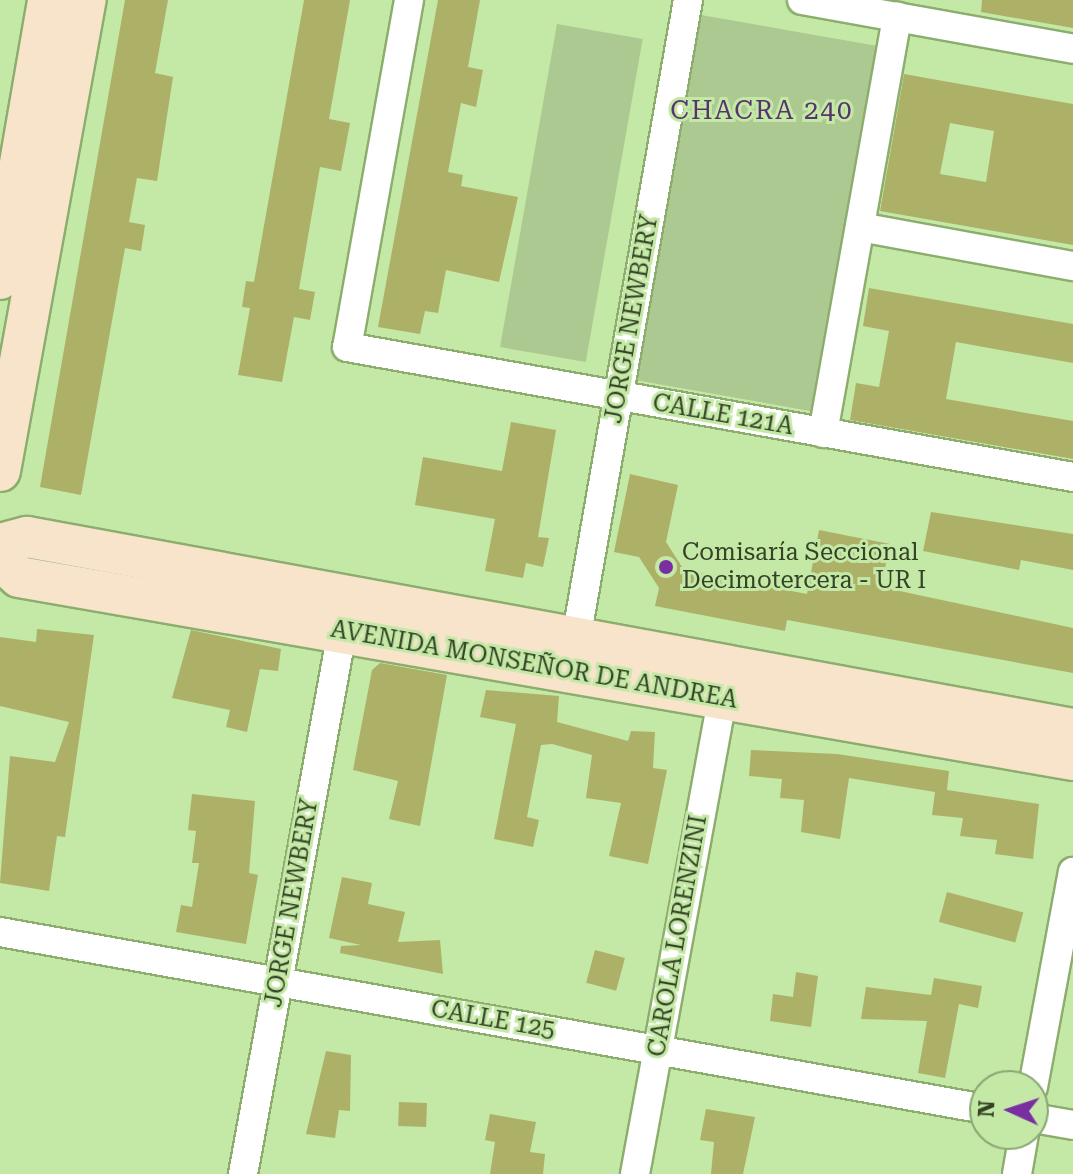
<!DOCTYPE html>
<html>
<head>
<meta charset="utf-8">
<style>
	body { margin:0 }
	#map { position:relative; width:1073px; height:1174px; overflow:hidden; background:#c4e8a5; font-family:"Roboto Serif",serif }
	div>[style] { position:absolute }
	.green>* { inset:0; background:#abc990; transform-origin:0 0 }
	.building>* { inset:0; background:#adb168; transform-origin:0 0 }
	.roads { filter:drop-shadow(2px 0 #8cad6d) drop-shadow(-2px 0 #8cad6d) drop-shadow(0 2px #8cad6d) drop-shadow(0 -2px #8cad6d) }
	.street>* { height:28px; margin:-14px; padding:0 14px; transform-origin:14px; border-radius:14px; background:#fff }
	.secondary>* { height:40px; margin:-20px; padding:0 20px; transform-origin:20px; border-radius:20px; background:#f7e4cb }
	.dots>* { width:22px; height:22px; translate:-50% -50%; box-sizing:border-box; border:4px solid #c4e8a5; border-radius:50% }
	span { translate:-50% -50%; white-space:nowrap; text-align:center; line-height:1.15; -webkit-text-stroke:6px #c4e8a5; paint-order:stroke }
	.street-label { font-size:24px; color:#344227 }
	.poi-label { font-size:24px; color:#344227 }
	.left { translate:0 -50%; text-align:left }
	.neighbourhood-label { font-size:26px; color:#57346d; letter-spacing:2px }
	.north { position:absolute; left:969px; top:1070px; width:80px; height:80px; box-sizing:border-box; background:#c4e8a5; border:2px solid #8aa673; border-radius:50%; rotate:273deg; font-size:22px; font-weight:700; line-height:32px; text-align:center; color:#344227 }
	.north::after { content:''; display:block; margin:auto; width:28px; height:36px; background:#792fa1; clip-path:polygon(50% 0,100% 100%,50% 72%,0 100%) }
</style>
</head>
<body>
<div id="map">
	<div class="green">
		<i style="left:701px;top:15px;width:179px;height:371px;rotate:10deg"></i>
		<i style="left:557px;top:24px;width:87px;height:328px;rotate:10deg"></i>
	</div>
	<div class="building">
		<i style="clip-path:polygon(125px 0,168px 0,155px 73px,173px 77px,157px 181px,137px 178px,129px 222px,145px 225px,141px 251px,125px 248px,81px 495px,40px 487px)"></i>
		<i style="clip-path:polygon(304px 0,350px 0,329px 119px,350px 123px,341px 171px,320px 167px,299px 289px,315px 292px,310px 320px,294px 317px,282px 382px,238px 375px,250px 308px,242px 307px,246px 281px,254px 282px)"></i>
		<i style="clip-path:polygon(438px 0,480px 0,468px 67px,483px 70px,476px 107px,461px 103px,448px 172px,463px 175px,461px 186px,518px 197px,499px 282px,446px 270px,438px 313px,425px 311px,420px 334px,378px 327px)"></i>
		<i style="clip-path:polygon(982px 0,1073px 0,1073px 28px,981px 12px)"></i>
		<i style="clip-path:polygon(evenodd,904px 74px,1073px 104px,1073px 245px,880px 211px,904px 74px,950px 123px,994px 131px,986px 182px,940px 174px,950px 123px)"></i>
		<i style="clip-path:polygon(869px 288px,1073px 324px,1073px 363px,956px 342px,946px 399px,1073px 421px,1073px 459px,850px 420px,856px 383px,879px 387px,889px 331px,863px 326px)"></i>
		<i style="clip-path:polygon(511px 422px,556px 430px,538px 537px,549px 538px,543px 567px,526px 563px,523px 578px,485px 571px,495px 519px,415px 505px,423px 457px,502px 471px)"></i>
		<i style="clip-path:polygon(630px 474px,678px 485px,666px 542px,684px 570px,807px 594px,819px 530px,890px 544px,881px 587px,1073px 628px,1073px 673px,787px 620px,785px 631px,655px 606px,659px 588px,639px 557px,614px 552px)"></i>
		<i style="clip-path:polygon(931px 512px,1073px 534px,1073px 570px,1021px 560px,1019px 570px,923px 551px)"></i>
		<i style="clip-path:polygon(37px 629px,94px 635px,65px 837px,57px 836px,49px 891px,0 883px,10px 756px,55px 762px,69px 722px,0 706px,0 637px,36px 642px)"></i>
		<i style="clip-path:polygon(191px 630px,281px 649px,278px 671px,260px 669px,247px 732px,226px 727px,230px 710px,172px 698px)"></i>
		<i style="clip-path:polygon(380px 663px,447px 675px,420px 826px,389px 819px,398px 781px,353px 770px,372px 670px)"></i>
		<i style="clip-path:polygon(486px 690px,559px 696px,557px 722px,628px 741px,631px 731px,655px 732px,653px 768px,667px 770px,648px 864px,609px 856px,621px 803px,586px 798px,592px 755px,552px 744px,541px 745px,527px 817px,539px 820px,533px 847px,494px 839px,516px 724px,480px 717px)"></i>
		<i style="clip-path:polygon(751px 750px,837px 754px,949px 771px,947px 790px,1039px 804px,1033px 859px,995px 854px,997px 840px,960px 836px,963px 818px,932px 815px,935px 792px,849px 778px,840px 839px,801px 832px,804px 800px,780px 798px,782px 779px,749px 776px)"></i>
		<i style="clip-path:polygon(192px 794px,255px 801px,249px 873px,258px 875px,246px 944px,176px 932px,181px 905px,192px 907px,199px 863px,192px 863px,196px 831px,188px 830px)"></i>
		<i style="clip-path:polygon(342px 877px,372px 883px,368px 904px,405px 912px,398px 942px,440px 940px,443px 974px,340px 953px,341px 946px,361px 945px,329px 938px)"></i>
		<i style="left:947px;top:892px;width:79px;height:31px;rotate:15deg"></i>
		<i style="left:595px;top:950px;width:31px;height:34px;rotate:15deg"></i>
		<i style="clip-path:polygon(796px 972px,818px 976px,811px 1027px,770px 1021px,773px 994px,793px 997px)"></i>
		<i style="clip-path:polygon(934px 978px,982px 986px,978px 1008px,959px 1004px,945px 1078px,918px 1073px,927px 1021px,861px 1019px,866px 987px,931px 995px)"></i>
		<i style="clip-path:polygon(326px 1051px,351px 1055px,350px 1111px,339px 1110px,335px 1138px,306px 1134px)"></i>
		<i style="left:399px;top:1102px;width:28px;height:24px;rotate:2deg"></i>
		<i style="clip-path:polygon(706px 1109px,755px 1117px,743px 1174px,711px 1174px,714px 1142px,700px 1140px)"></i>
		<i style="clip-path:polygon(490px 1114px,536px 1122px,530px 1152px,545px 1154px,543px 1174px,490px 1174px,495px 1142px,485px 1140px)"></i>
	</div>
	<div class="roads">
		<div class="street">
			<i style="left:409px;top:0;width:352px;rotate:100.1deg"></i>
			<i style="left:347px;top:347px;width:738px;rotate:10.15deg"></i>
			<i style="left:802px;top:0;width:275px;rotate:10.2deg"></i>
			<i style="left:860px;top:227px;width:217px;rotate:10.4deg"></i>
			<i style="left:823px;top:433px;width:423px;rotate:-79.9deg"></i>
			<i style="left:576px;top:639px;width:649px;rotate:-80.06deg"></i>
			<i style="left:0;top:932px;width:1001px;rotate:10.19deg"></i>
			<i style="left:1033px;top:1087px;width:219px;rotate:-79.5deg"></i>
			<i style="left:1033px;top:1118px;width:41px;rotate:9.9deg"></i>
			<i style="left:243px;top:1174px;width:551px;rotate:-79.65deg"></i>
			<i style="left:635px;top:1174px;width:484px;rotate:-79.6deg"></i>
			<i style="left:1017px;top:1174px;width:41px;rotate:-80.1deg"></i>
		</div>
		<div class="secondary">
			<i style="left:0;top:279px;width:283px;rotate:-80.2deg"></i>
			<i style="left:0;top:471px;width:479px;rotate:-79.7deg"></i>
			<i style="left:0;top:544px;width:28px;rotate:-15deg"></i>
			<i style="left:27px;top:537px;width:1063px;rotate:10.4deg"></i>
			<i style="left:0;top:560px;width:25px;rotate:42deg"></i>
			<i style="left:19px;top:577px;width:1070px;rotate:9.85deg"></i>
		</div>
	</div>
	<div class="dots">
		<i style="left:666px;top:567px;background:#792fa1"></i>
	</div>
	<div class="street-label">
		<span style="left:632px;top:319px;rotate:-80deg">JORGE NEWBERY</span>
		<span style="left:723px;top:415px;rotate:10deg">CALLE 121A</span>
		<span style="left:534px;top:665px;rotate:10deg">AVENIDA MONSEÑOR DE ANDREA</span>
		<span style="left:292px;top:903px;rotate:-80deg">JORGE NEWBERY</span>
		<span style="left:678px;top:936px;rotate:-80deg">CAROLA LORENZINI</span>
		<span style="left:493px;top:1020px;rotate:10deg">CALLE 125</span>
	</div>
	<div class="poi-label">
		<span class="left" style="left:682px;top:567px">Comisaría Seccional<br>Decimotercera - UR I</span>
	</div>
	<div class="neighbourhood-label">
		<span style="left:762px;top:111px">CHACRA 240</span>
	</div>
	<div class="north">N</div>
</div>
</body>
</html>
